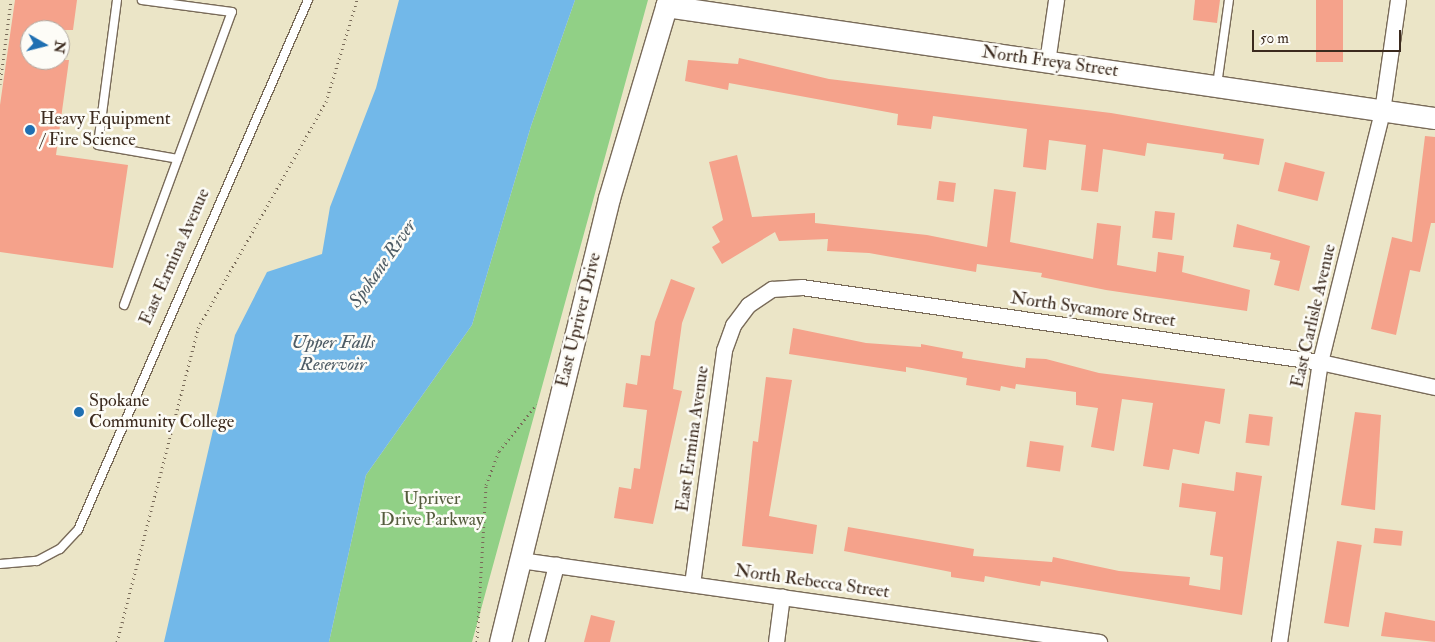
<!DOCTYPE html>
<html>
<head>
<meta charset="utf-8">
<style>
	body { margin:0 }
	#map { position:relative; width:1435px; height:642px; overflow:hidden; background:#ebe5c7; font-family:"IM FELL Double Pica",serif }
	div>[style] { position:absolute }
	.green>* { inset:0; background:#91d086 }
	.water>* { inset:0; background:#72b8e9 }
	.building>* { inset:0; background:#f5a28b; transform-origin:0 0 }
	.path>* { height:3px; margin-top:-1.5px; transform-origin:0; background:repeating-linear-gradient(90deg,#796b59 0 1px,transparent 0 5px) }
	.roads { filter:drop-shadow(1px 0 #796b59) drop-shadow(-1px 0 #796b59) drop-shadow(0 1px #796b59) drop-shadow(0 -1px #796b59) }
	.lane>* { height:8px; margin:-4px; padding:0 4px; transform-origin:4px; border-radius:4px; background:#fff }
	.street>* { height:15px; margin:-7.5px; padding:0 7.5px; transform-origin:7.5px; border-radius:7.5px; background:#fff }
	.secondary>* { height:21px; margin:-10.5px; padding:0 10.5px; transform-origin:10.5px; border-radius:10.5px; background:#fff }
	.dots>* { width:14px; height:14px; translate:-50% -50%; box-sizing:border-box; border:2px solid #fdfcf7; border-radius:50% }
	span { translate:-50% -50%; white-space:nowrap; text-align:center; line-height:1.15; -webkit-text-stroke:5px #fdfcf7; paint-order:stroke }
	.street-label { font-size:18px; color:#3b2a1e }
	.poi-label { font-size:18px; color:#3b2a1e }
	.left { translate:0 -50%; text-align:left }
	.park-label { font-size:18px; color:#555c3d }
	.water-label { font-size:19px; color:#4e5c65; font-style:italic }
	.north { position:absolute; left:20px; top:20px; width:50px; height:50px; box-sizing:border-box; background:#fdfcf7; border:1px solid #afa8a0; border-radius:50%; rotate:98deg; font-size:14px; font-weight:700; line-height:20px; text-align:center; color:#3b2a1e }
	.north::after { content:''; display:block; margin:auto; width:18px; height:22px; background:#1f6fb2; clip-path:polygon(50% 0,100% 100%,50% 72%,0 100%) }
	.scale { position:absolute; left:1252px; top:30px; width:149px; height:22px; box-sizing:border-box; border:2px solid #3b2a1e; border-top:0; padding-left:6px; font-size:15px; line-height:18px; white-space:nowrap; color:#3b2a1e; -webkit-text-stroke:4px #fdfcf7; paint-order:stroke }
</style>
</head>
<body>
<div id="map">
	<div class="green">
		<i style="clip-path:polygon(575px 0,648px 0,472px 642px,329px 642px,366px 475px,472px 325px,531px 126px)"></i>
	</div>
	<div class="water">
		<i style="clip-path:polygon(399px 0,575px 0,531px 126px,472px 325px,366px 475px,329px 642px,164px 642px,235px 335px,267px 272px,322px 254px,330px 207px,376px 88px)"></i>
	</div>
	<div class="building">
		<i style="clip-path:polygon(15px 0,77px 0,73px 30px,30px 30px,30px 60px,69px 60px,56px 155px,128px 165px,113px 268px,0 252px,0 105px)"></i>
		<i style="clip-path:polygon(1195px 0,1220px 0,1217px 23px,1193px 20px)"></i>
		<i style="left:1316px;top:0;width:27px;height:62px"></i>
		<i style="clip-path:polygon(739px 58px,829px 79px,1111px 113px,1264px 139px,1259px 165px,1223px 159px,1224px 154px,1147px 143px,1145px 156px,1103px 149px,1098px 192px,1081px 190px,1086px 145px,1049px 140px,1046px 170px,1023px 167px,1027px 129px,933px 116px,931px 129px,897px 125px,898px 114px,729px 83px,728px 90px,685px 81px,688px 60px,738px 64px)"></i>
		<i style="clip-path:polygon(1425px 136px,1435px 137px,1435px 223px,1431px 223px,1420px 272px,1410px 270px,1396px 335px,1371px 329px,1392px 237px,1412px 242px)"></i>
		<i style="clip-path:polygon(737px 155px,752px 217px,815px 213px,815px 223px,927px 235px,987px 247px,994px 189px,1016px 192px,1010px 242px,1093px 259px,1097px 223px,1121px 226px,1117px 265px,1156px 272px,1158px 252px,1184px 256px,1182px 272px,1250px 290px,1247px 311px,1106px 290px,1041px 277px,1042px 273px,977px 264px,976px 272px,869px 253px,827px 251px,828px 239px,779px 241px,775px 232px,722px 264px,712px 247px,720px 242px,712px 227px,723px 220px,709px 162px)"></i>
		<i style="left:1285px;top:162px;width:41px;height:30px;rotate:14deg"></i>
		<i style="left:939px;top:181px;width:17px;height:19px;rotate:7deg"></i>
		<i style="left:1155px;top:211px;width:20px;height:27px;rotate:6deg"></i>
		<i style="clip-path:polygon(1237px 224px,1310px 246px,1299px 291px,1274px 285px,1280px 261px,1270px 259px,1271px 253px,1233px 247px)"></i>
		<i style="clip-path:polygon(671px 279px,695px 288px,682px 323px,673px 389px,682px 391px,653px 524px,614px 518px,619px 487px,631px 489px,634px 468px,640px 469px,647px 410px,623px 407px,626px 383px,637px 385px,641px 355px,650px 356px,655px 322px)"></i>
		<i style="clip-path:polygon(793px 328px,866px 343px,921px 347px,921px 344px,963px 352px,962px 358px,1025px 368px,1026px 358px,1046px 359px,1099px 373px,1225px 389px,1220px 424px,1205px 421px,1199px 454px,1173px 449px,1169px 470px,1143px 466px,1153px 403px,1122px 399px,1114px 451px,1091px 447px,1098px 408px,1076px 405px,1076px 392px,1016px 384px,1015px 389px,1001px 386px,1000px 391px,966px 385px,967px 378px,906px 367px,906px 372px,789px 354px)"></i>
		<i style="clip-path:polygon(766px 377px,792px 380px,769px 516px,817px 525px,813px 554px,742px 546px,753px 441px,758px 442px)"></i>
		<i style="clip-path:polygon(1355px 412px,1381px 415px,1375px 510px,1341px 505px)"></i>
		<i style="left:1249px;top:414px;width:24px;height:29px;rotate:7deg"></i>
		<i style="left:1030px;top:441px;width:34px;height:26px;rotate:8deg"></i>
		<i style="clip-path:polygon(1236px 472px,1262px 476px,1242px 615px,1041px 581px,1040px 586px,985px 576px,984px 582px,951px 577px,951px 572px,844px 551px,848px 527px,974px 549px,973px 556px,1052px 562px,1053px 557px,1119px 571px,1190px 577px,1189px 585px,1220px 590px,1223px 557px,1210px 555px,1216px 512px,1179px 507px,1182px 483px,1234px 491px)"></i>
		<i style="left:1375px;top:528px;width:28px;height:15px;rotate:6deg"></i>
		<i style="left:1337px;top:541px;width:25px;height:83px;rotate:9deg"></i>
		<i style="clip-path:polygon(1385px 612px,1435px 621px,1435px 642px,1381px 636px)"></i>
		<i style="clip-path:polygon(591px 615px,615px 621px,610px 642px,584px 642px)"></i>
	</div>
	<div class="path">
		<i style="left:0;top:84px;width:85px;rotate:-82.5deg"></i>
		<i style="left:117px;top:642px;width:324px;rotate:-75.5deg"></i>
		<i style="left:198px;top:328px;width:260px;rotate:-60.5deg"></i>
		<i style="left:326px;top:102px;width:107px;rotate:-73.1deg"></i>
		<i style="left:477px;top:642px;width:157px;rotate:-86.7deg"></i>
		<i style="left:486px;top:485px;width:36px;rotate:-69deg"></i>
		<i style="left:499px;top:451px;width:60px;rotate:-51deg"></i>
	</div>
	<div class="roads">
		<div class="lane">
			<i style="left:117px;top:0;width:146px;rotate:97.5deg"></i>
			<i style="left:98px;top:145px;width:81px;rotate:9.9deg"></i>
			<i style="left:1217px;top:85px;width:86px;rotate:-82deg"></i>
			<i style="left:124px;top:305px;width:312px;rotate:-69.8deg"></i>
			<i style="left:232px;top:12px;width:91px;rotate:-172.4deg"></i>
			<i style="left:0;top:564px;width:37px;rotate:-5deg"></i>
			<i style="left:37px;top:561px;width:26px;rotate:-28deg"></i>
			<i style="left:60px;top:549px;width:26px;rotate:-47deg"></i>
			<i style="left:78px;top:530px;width:578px;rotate:-66.54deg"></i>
		</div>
		<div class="street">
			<i style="left:1047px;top:62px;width:63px;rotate:-81.7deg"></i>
			<i style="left:520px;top:560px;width:585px;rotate:8.06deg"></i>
			<i style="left:692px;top:584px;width:236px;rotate:-82.2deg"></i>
			<i style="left:724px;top:350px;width:27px;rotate:-70deg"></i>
			<i style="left:733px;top:325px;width:25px;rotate:-53deg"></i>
			<i style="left:748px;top:305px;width:29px;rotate:-34deg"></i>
			<i style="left:772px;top:289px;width:30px;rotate:-4deg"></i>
			<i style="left:802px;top:287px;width:523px;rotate:8.24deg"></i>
			<i style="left:1320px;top:362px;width:118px;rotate:12.3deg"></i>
			<i style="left:536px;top:642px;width:80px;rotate:-75.4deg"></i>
			<i style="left:776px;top:642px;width:46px;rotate:-82.6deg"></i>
			<i style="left:1279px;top:642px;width:283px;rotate:-81.7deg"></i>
			<i style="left:1320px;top:362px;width:259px;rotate:-76.1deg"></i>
			<i style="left:1382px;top:111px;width:112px;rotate:-81.8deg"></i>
		</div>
		<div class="secondary">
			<i style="left:666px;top:6px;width:777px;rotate:8.29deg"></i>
			<i style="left:500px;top:642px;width:457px;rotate:-76.2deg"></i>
			<i style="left:609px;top:198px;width:207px;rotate:-73.4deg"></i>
		</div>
	</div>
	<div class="dots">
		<i style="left:30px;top:130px;background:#1f6fb2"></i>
		<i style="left:79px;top:412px;background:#1f6fb2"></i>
	</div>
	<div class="street-label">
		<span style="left:1050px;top:62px;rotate:8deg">North Freya Street</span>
		<span style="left:175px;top:257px;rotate:-66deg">East Ermina Avenue</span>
		<span style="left:1093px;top:310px;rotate:8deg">North Sycamore Street</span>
		<span style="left:1314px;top:316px;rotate:-77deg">East Carlisle Avenue</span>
		<span style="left:579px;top:320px;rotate:-76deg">East Upriver Drive</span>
		<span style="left:693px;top:439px;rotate:-82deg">East Ermina Avenue</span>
		<span style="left:812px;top:582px;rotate:8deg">North Rebecca Street</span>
	</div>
	<div class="poi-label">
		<span class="left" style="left:40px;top:130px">Heavy Equipment<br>/ Fire Science</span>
		<span class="left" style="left:89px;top:412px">Spokane<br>Community College</span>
	</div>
	<div class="park-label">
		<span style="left:432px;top:510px">Upriver<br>Drive Parkway</span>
	</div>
	<div class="water-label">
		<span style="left:383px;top:264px;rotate:-55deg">Spokane River</span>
		<span style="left:333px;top:354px">Upper Falls<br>Reservoir</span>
	</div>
	<div class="north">N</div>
	<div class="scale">50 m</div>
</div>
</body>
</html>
